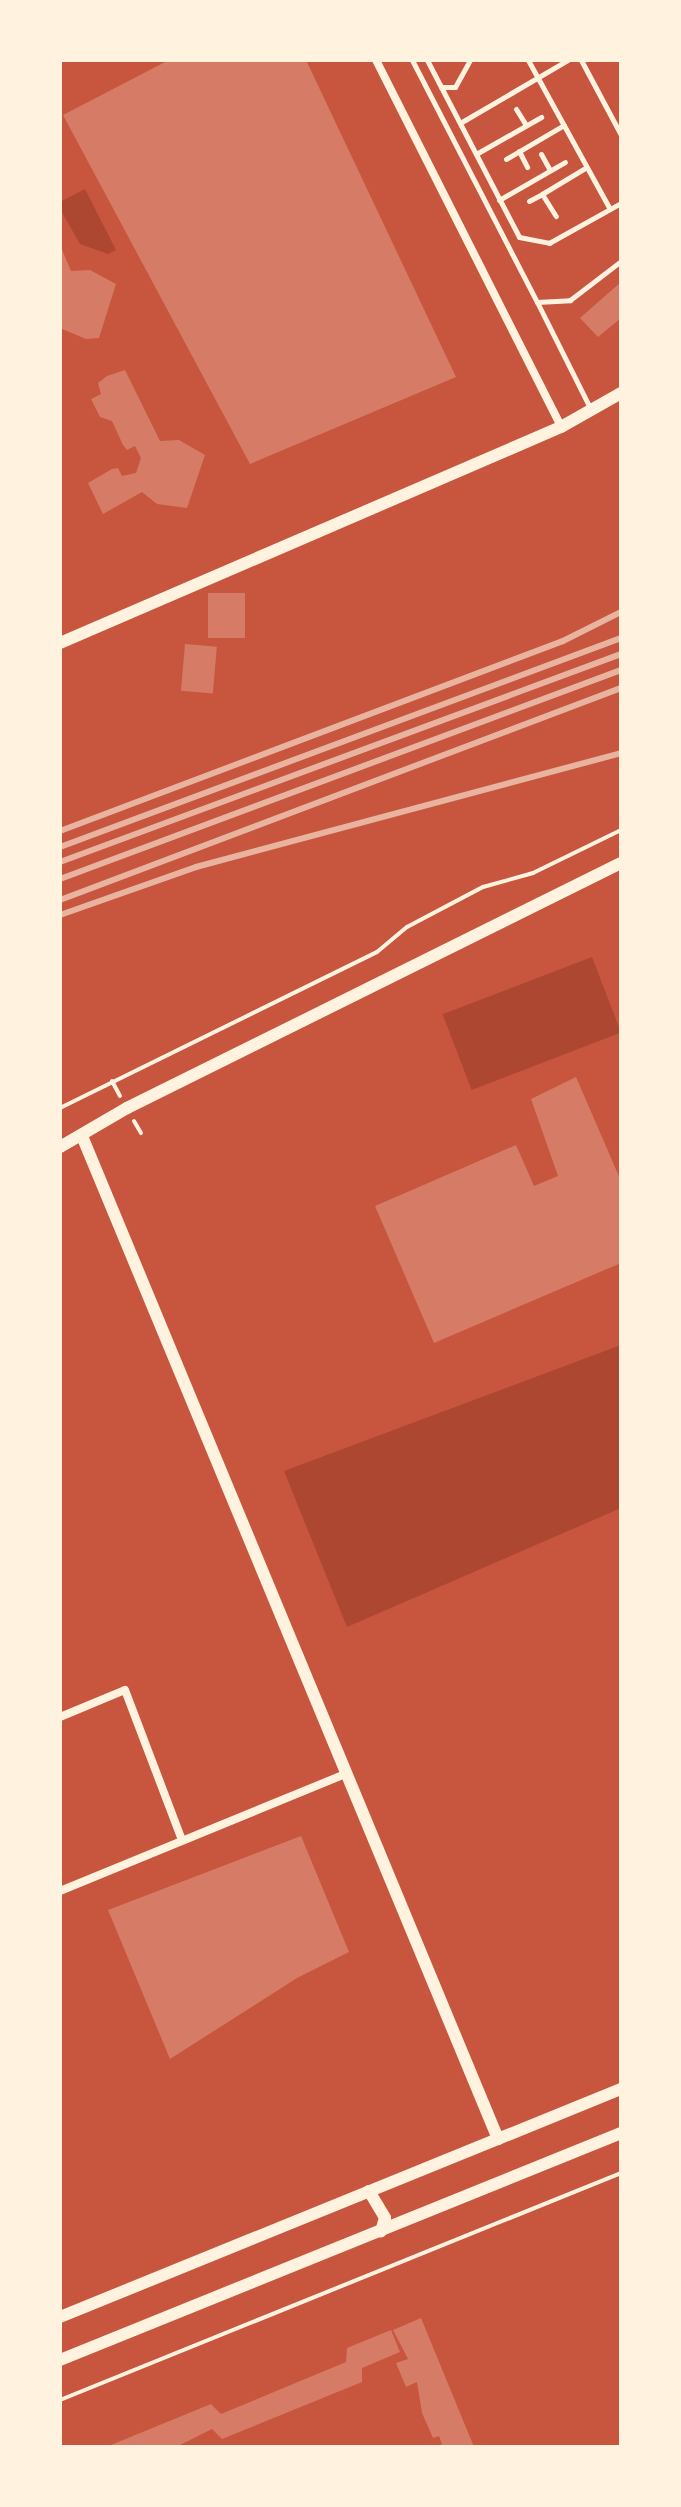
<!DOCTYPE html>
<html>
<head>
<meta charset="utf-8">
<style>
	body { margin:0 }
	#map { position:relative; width:681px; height:2507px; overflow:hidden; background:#c8553d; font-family:"Sofia Sans Condensed",sans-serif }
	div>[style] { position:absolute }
	.green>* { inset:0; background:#ae4732; transform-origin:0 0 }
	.building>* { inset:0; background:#d67c66; transform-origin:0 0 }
	.path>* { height:4px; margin:-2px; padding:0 2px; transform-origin:2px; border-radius:2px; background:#fff3e0 }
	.service>* { height:5px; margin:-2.5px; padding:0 2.5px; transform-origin:2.5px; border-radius:2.5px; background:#fff3e0 }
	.minor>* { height:8px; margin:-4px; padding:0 4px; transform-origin:4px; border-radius:4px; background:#fff3e0 }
	.tertiary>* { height:12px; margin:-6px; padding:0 6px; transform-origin:6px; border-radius:6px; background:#fff3e0 }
	.rail>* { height:6px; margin:-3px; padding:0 3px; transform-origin:3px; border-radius:3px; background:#e9b49f }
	span { translate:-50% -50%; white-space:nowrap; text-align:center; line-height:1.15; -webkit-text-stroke:6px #fff3e0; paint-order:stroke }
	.frame { position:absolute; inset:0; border:62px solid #fff3e0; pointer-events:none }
</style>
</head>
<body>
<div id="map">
	<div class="green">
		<i style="clip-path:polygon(85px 189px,116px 250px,108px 254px,80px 244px,60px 209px,60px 202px)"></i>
		<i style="left:592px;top:957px;width:81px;height:160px;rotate:69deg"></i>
		<i style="clip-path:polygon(621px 1345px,621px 1508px,347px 1627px,284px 1471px)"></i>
	</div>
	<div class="building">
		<i style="clip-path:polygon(169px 60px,306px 60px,456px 377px,250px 464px,63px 115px)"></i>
		<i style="clip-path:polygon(60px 245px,71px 271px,90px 270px,116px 284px,99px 338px,86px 339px,62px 329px)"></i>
		<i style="clip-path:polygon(621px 282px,621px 318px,598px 337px,580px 318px)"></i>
		<i style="clip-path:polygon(125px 370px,160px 441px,179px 440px,205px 455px,187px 508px,157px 504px,142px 492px,103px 514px,88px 483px,112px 469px,118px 468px,122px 476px,136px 473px,141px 458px,135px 446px,127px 450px,123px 445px,112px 421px,100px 417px,91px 399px,101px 394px,98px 383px,107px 376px)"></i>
		<i style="left:208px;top:593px;width:37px;height:45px"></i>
		<i style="left:185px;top:644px;width:32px;height:47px;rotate:5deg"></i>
		<i style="clip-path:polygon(576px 1077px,621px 1181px,621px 1263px,434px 1343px,375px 1206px,516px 1145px,534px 1186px,558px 1176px,531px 1099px)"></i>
		<i style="clip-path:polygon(301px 1836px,349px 1952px,297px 1978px,170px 2059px,108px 1910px)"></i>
		<i style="clip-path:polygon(421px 2318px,474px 2447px,436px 2447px,442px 2444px,439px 2436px,433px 2438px,422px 2413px,417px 2382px,406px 2387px,396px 2363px,408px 2359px,393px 2330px)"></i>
		<i style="clip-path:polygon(391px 2330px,400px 2352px,362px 2368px,362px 2382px,222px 2439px,212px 2429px,176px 2447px,106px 2447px,211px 2404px,221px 2414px,346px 2362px,347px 2348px)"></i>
	</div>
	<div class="path">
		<i style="left:112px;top:1081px;width:17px;rotate:62deg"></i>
		<i style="left:60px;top:1108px;width:353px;rotate:-26.2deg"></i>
		<i style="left:377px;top:952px;width:39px;rotate:-40deg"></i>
		<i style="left:407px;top:927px;width:86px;rotate:-27.8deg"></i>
		<i style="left:483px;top:887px;width:52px;rotate:-15.6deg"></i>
		<i style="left:533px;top:873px;width:98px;rotate:-26deg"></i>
		<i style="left:134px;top:1121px;width:14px;rotate:60deg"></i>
		<i style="left:60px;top:2400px;width:605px;rotate:-22.03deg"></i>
	</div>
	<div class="service">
		<i style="left:412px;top:60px;width:272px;rotate:62.7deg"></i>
		<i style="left:537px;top:302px;width:33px;rotate:-3deg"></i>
		<i style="left:570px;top:300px;width:64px;rotate:-37.4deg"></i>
		<i style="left:427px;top:60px;width:199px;rotate:62.5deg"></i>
		<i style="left:519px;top:237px;width:31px;rotate:11deg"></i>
		<i style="left:549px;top:243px;width:82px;rotate:-29.1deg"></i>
		<i style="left:528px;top:60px;width:170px;rotate:61.2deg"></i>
		<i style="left:581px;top:60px;width:85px;rotate:61.9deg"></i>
		<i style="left:441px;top:87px;width:14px"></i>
		<i style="left:455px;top:87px;width:31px;rotate:-61deg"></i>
		<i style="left:516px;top:109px;width:19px;rotate:58deg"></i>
		<i style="left:460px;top:123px;width:125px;rotate:-30.3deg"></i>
		<i style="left:519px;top:151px;width:18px;rotate:63deg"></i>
		<i style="left:476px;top:154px;width:75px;rotate:-29.6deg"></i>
		<i style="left:541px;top:154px;width:18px;rotate:61deg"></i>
		<i style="left:506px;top:159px;width:67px;rotate:-30.4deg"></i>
		<i style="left:542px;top:194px;width:52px;rotate:-31deg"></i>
		<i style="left:499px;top:200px;width:76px;rotate:-29.9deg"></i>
		<i style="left:529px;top:201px;width:15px;rotate:-28deg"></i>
		<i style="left:542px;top:194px;width:26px;rotate:58deg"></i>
		<i style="left:537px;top:302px;width:119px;rotate:63.4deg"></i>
	</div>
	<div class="minor">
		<i style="left:376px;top:60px;width:411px;rotate:63.2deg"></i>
		<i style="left:60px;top:1717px;width:70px;rotate:-22.6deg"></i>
		<i style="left:125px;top:1690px;width:160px;rotate:69.2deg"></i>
		<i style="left:60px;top:1891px;width:311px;rotate:-22.3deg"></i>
	</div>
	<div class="tertiary">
		<i style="left:60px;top:643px;width:546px;rotate:-23.32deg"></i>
		<i style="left:561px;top:427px;width:69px;rotate:-29.5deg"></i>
		<i style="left:82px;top:1136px;width:1086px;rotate:67.47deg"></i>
		<i style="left:60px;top:1147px;width:78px;rotate:-30.2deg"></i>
		<i style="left:127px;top:1108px;width:551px;rotate:-26.38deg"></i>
		<i style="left:369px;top:2191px;width:31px;rotate:59deg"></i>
		<i style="left:385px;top:2218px;width:14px;rotate:107deg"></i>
		<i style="left:60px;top:2317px;width:606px;rotate:-22.12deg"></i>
		<i style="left:60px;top:2360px;width:605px;rotate:-22.03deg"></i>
	</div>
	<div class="rail">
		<i style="left:60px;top:831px;width:538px;rotate:-20.69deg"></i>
		<i style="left:563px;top:641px;width:65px;rotate:-26.6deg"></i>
		<i style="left:60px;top:847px;width:599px;rotate:-20.43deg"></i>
		<i style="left:60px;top:862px;width:598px;rotate:-20.34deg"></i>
		<i style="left:60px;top:879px;width:599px;rotate:-20.43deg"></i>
		<i style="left:60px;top:900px;width:600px;rotate:-20.7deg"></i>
		<i style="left:60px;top:915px;width:144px;rotate:-19.4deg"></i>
		<i style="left:196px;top:867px;width:440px;rotate:-15deg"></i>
	</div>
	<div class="frame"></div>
</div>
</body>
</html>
